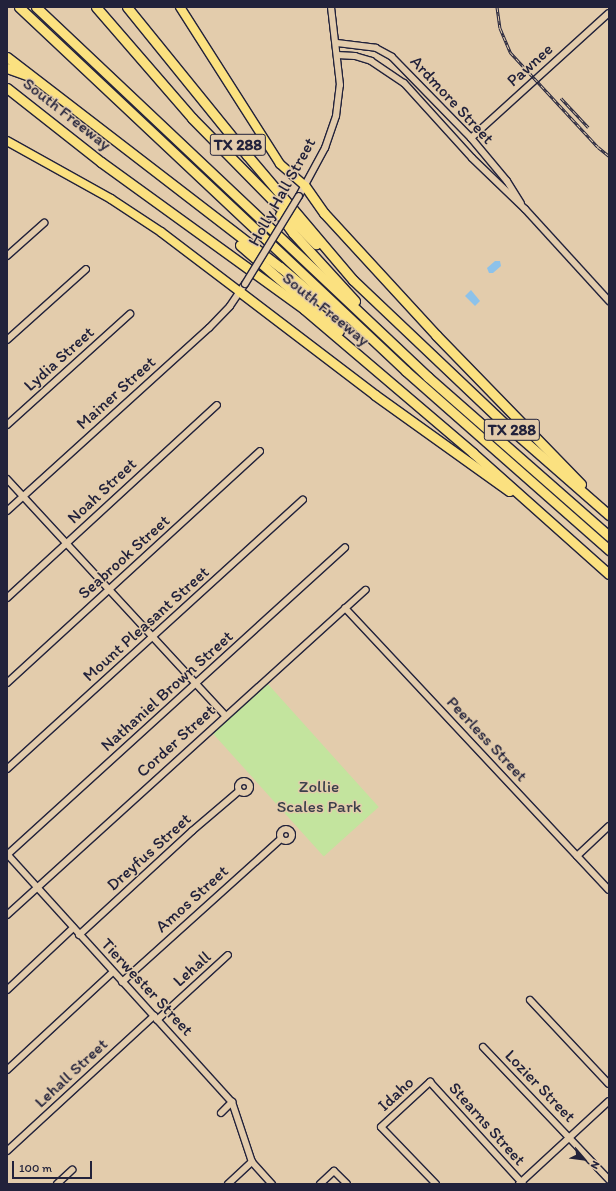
<!DOCTYPE html>
<html>
<head>
<meta charset="utf-8">
<style>
	body { margin:0 }
	#map { position:relative; width:616px; height:1191px; overflow:hidden; background:#e3ccac; font-family:Itim,sans-serif }
	div>[style] { position:absolute }
	.green>* { inset:0; background:#c3e49e; transform-origin:0 0 }
	.water>* { inset:0; background:#8dc2ea }
	.roads { filter:drop-shadow(1px 0 #22223b) drop-shadow(-1px 0 #22223b) drop-shadow(0 1px #22223b) drop-shadow(0 -1px #22223b) }
	.minor>* { height:6px; margin:-3px; padding:0 3px; transform-origin:3px; border-radius:3px; background:#e3ccac }
	.minor>.ring { margin:-3px; padding:0; box-sizing:content-box; background:none; border:6px solid #e3ccac; border-radius:50% }
	.major>* { height:8px; margin:-4px; padding:0 4px; transform-origin:4px; border-radius:4px; background:#fbe180 }
	.highway>* { height:9px; margin:-4.5px; padding:0 4.5px; transform-origin:4.5px; border-radius:4.5px; background:#fbe180 }
	.rail>* { height:3px; margin-top:-1.5px; transform-origin:0; background:repeating-linear-gradient(90deg,#e3ccac 0 4.5px,#22223b 0 9px); box-sizing:border-box; border-block:1px solid #22223b }
	.bridges { filter:drop-shadow(1px 0 #22223b) drop-shadow(-1px 0 #22223b) drop-shadow(0 1px #22223b) drop-shadow(0 -1px #22223b) }
	.minor-bridge>* { height:6px; margin:-3px; padding:0 3px; transform-origin:3px; border-radius:3px; background:#e3ccac }
	span { translate:-50% -50%; white-space:nowrap; text-align:center; line-height:1.15; -webkit-text-stroke:3px #e3ccac; paint-order:stroke }
	.shield-label span { padding:1px 3px; background:#e3ccac; border:1px solid; border-radius:3px; -webkit-text-stroke-width:0 }
	.shield-label { font-size:16px; color:#22223b; font-weight:700 }
	.street-label { font-size:17px; color:#22223b }
	.park-label { font-size:17px; color:#3a3f4a }
	.frame { position:absolute; inset:0; border:8px solid #22223b; pointer-events:none }
	.north { position:absolute; left:564px; top:1139px; width:40px; height:40px; -webkit-text-stroke:3px #e3ccac; paint-order:stroke; rotate:118deg; font-size:11px; font-weight:700; line-height:16px; text-align:center; color:#22223b }
	.north::after { content:''; display:block; margin:auto; width:14px; height:18px; background:#22223b; clip-path:polygon(50% 0,100% 100%,50% 72%,0 100%) }
	.scale { position:absolute; left:12px; top:1161px; width:80px; height:18px; box-sizing:border-box; border:2px solid #22223b; border-top:0; padding-left:5px; font-size:12px; line-height:14px; white-space:nowrap; color:#22223b; -webkit-text-stroke:3px #e3ccac; paint-order:stroke }
</style>
</head>
<body>
<div id="map">
	<div class="green">
		<i style="left:267px;top:683px;width:167px;height:74px;rotate:48deg"></i>
	</div>
	<div class="water">
		<i style="clip-path:polygon(495px 261px,500px 261px,501px 266px,493px 273px,489px 273px,487px 268px)"></i>
		<i style="clip-path:polygon(471px 290px,480px 301px,475px 306px,465px 296px)"></i>
	</div>
	<div class="roads">
		<div class="minor">
			<i style="left:337px;top:43px;width:39px;rotate:7deg"></i>
			<i style="left:376px;top:48px;width:18px;rotate:29deg"></i>
			<i style="left:392px;top:57px;width:113px;rotate:45.7deg"></i>
			<i style="left:471px;top:138px;width:56px;rotate:50.1deg"></i>
			<i style="left:507px;top:181px;width:26px;rotate:58deg"></i>
			<i style="left:337px;top:55px;width:18px;rotate:3deg"></i>
			<i style="left:355px;top:56px;width:17px;rotate:17deg"></i>
			<i style="left:371px;top:61px;width:40px;rotate:34deg"></i>
			<i style="left:404px;top:83px;width:101px;rotate:47.8deg"></i>
			<i style="left:472px;top:158px;width:74px;rotate:43.9deg"></i>
			<i style="left:525px;top:209px;width:125px;rotate:47.6deg"></i>
			<i style="left:471px;top:138px;width:186px;rotate:-42.2deg"></i>
			<i style="left:299px;top:196px;width:55px;rotate:-61.6deg"></i>
			<i style="left:325px;top:148px;width:34px;rotate:-71deg"></i>
			<i style="left:336px;top:116px;width:31px;rotate:-83deg"></i>
			<i style="left:340px;top:85px;width:79px;rotate:-96.6deg"></i>
			<i style="left:7px;top:256px;width:50px;rotate:-41.7deg"></i>
			<i style="left:7px;top:340px;width:106px;rotate:-41.9deg"></i>
			<i style="left:7px;top:425px;width:166px;rotate:-42.1deg"></i>
			<i style="left:7px;top:479px;width:321px;rotate:47.3deg"></i>
			<i style="left:7px;top:511px;width:273px;rotate:-42.2deg"></i>
			<i style="left:209px;top:328px;width:30px;rotate:-46deg"></i>
			<i style="left:230px;top:306px;width:27px;rotate:-56deg"></i>
			<i style="left:7px;top:598px;width:285px;rotate:-42.6deg"></i>
			<i style="left:345px;top:608px;width:386px;rotate:46.9deg"></i>
			<i style="left:7px;top:683px;width:343px;rotate:-42.5deg"></i>
			<i style="left:7px;top:769px;width:400px;rotate:-42.3deg"></i>
			<i class="ring" style="left:238px;top:781px;width:6px;height:6px"></i>
			<i class="ring" style="left:280px;top:829px;width:6px;height:6px"></i>
			<i style="left:7px;top:854px;width:335px;rotate:47.8deg"></i>
			<i style="left:232px;top:1102px;width:63px;rotate:71.6deg"></i>
			<i style="left:252px;top:1162px;width:30px;rotate:48deg"></i>
			<i style="left:7px;top:855px;width:457px;rotate:-42.3deg"></i>
			<i style="left:577px;top:856px;width:44px;rotate:-43.2deg"></i>
			<i style="left:7px;top:915px;width:484px;rotate:-42.2deg"></i>
			<i style="left:79px;top:935px;width:154px;rotate:-42.6deg"></i>
			<i style="left:192px;top:831px;width:62px;rotate:-40.4deg"></i>
			<i style="left:122px;top:982px;width:214px;rotate:-42deg"></i>
			<i style="left:7px;top:990px;width:91px;rotate:-43.2deg"></i>
			<i style="left:530px;top:1000px;width:115px;rotate:46.8deg"></i>
			<i style="left:157px;top:1020px;width:96px;rotate:-42.5deg"></i>
			<i style="left:483px;top:1047px;width:183px;rotate:46.5deg"></i>
			<i style="left:7px;top:1070px;width:144px;rotate:-42.8deg"></i>
			<i style="left:221px;top:1113px;width:16px;rotate:-45deg"></i>
			<i style="left:7px;top:1151px;width:200px;rotate:-42.6deg"></i>
			<i style="left:57px;top:1184px;width:21px;rotate:-43deg"></i>
			<i style="left:228px;top:1184px;width:33px;rotate:-43deg"></i>
			<i style="left:320px;top:1184px;width:19px;rotate:-43deg"></i>
			<i style="left:334px;top:1171px;width:18px;rotate:45deg"></i>
			<i style="left:436px;top:1184px;width:79px;rotate:-134deg"></i>
			<i style="left:381px;top:1127px;width:67px;rotate:-42.6deg"></i>
			<i style="left:430px;top:1082px;width:138px;rotate:47.6deg"></i>
			<i style="left:519px;top:1184px;width:122px;rotate:-42.7deg"></i>
		</div>
		<div class="major">
			<i style="left:180px;top:7px;width:186px;rotate:57.5deg"></i>
			<i style="left:280px;top:164px;width:33px;rotate:41deg"></i>
			<i style="left:7px;top:141px;width:119px;rotate:29.1deg"></i>
			<i style="left:111px;top:199px;width:60px;rotate:33.4deg"></i>
			<i style="left:161px;top:232px;width:99px;rotate:37.2deg"></i>
		</div>
		<div class="highway">
			<i style="left:19px;top:7px;width:531px;rotate:43.25deg"></i>
			<i style="left:406px;top:371px;width:271px;rotate:41.4deg"></i>
			<i style="left:36px;top:7px;width:539px;rotate:43.35deg"></i>
			<i style="left:428px;top:377px;width:241px;rotate:41.3deg"></i>
			<i style="left:96px;top:7px;width:147px;rotate:49.1deg"></i>
			<i style="left:192px;top:118px;width:177px;rotate:45.5deg"></i>
			<i style="left:127px;top:7px;width:191px;rotate:51deg"></i>
			<i style="left:247px;top:155px;width:164px;rotate:49.7deg"></i>
			<i style="left:353px;top:280px;width:209px;rotate:43.5deg"></i>
			<i style="left:505px;top:424px;width:138px;rotate:41.2deg"></i>
			<i style="left:7px;top:57px;width:344px;rotate:37.6deg"></i>
			<i style="left:280px;top:267px;width:81px;rotate:40deg"></i>
			<i style="left:7px;top:68px;width:20px;rotate:20deg"></i>
			<i style="left:7px;top:88px;width:120px;rotate:38.2deg"></i>
			<i style="left:101px;top:162px;width:251px;rotate:35.9deg"></i>
			<i style="left:304px;top:309px;width:222px;rotate:40.4deg"></i>
			<i style="left:473px;top:453px;width:182px;rotate:41.7deg"></i>
			<i style="left:305px;top:186px;width:33px;rotate:55deg"></i>
			<i style="left:324px;top:213px;width:166px;rotate:47.4deg"></i>
			<i style="left:436px;top:335px;width:208px;rotate:45.8deg"></i>
			<i style="left:280px;top:215px;width:22px;rotate:54deg"></i>
			<i style="left:293px;top:233px;width:92px;rotate:47.6deg"></i>
			<i style="left:240px;top:245px;width:131px;rotate:41deg"></i>
			<i style="left:240px;top:292px;width:170px;rotate:37.3deg"></i>
			<i style="left:375px;top:395px;width:165px;rotate:35.6deg"></i>
		</div>
	</div>
	<div class="rail">
		<i style="left:497px;top:7px;width:21px;rotate:82deg"></i>
		<i style="left:500px;top:28px;width:26px;rotate:67deg"></i>
		<i style="left:510px;top:52px;width:129px;rotate:47.2deg"></i>
		<i style="left:598px;top:147px;width:14px;rotate:39deg"></i>
		<i style="left:561px;top:98px;width:40px;rotate:47deg"></i>
	</div>
	<div class="bridges">
		<div class="minor-bridge">
			<i style="left:245px;top:284px;width:103px;rotate:-58.5deg"></i>
		</div>
	</div>
	<div class="shield-label">
		<span style="left:238px;top:145px">TX 288</span>
		<span style="left:512px;top:430px">TX 288</span>
	</div>
	<div class="street-label">
		<span style="left:530px;top:65px;rotate:-42deg">Pawnee</span>
		<span style="left:452px;top:100px;rotate:47deg">Ardmore Street</span>
		<span style="left:67px;top:114px;rotate:38deg">South Freeway</span>
		<span style="left:282px;top:192px;rotate:-61deg">Holly Hall Street</span>
		<span style="left:326px;top:309px;rotate:39deg">South Freeway</span>
		<span style="left:59px;top:359px;rotate:-42deg">Lydia Street</span>
		<span style="left:116px;top:393px;rotate:-42deg">Mainer Street</span>
		<span style="left:102px;top:491px;rotate:-43deg">Noah Street</span>
		<span style="left:124px;top:557px;rotate:-42deg">Seabrook Street</span>
		<span style="left:146px;top:624px;rotate:-42deg">Mount Pleasant Street</span>
		<span style="left:167px;top:691px;rotate:-42deg">Nathaniel Brown Street</span>
		<span style="left:487px;top:739px;rotate:47deg">Peerless Street</span>
		<span style="left:176px;top:741px;rotate:-42deg">Corder Street</span>
		<span style="left:149px;top:852px;rotate:-42deg">Dreyfus Street</span>
		<span style="left:192px;top:899px;rotate:-42deg">Amos Street</span>
		<span style="left:192px;top:969px;rotate:-42deg">Lehall</span>
		<span style="left:147px;top:987px;rotate:47deg">Tierwester Street</span>
		<span style="left:71px;top:1073px;rotate:-43deg">Lehall Street</span>
		<span style="left:540px;top:1086px;rotate:46deg">Lozier Street</span>
		<span style="left:396px;top:1094px;rotate:-43deg">Idaho</span>
		<span style="left:487px;top:1124px;rotate:48deg">Stearns Street</span>
	</div>
	<div class="park-label">
		<span style="left:319px;top:797px">Zollie<br>Scales Park</span>
	</div>
	<div class="frame"></div>
	<div class="north">N</div>
	<div class="scale">100 m</div>
</div>
</body>
</html>
